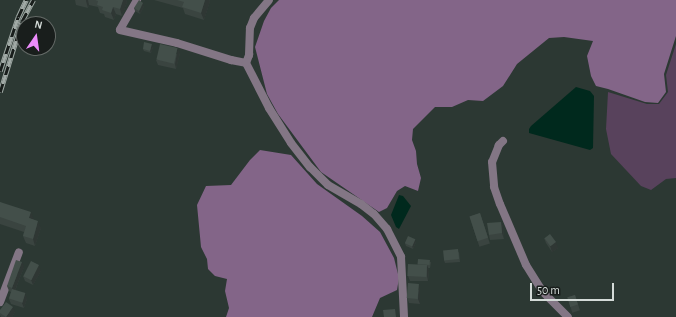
<!DOCTYPE html>
<html>
<head>
<meta charset="utf-8">
<style>
	body { margin:0 }
	#map { position:relative; width:676px; height:317px; overflow:hidden; background:#2c3833; font-family:"Alegreya Sans",sans-serif }
	div>[style] { position:absolute }
	.green>* { inset:0; background:#58425c }
	.forest>* { inset:0; background:#836588 }
	.water>* { inset:0; background:#00291d }
	.minor>* { height:8px; margin:-4px; padding:0 4px; transform-origin:4px; border-radius:4px; background:#837685 }
	.rail>* { height:4.5px; margin-top:-2.25px; transform-origin:0; background:repeating-linear-gradient(90deg,#191e1c 0 9px,#a1aaa6 0 18px); box-sizing:border-box; border-block:1px solid #a1aaa6 }
	.wall>* { inset:0; background:#3a4440; transform-origin:0 0 }
	.shaded-wall>* { inset:0; background:#2f3734 }
	.building>* { inset:0; background:#434f4a; transform-origin:0 0 }
	span { translate:-50% -50%; white-space:nowrap; text-align:center; line-height:1.15; -webkit-text-stroke:3.5px #191e1c; paint-order:stroke }
	.north { position:absolute; left:16px; top:16px; width:40px; height:40px; box-sizing:border-box; background:#191e1c; border:1px solid #646a67; border-radius:50%; rotate:13deg; font-size:11px; font-weight:700; line-height:16px; text-align:center; color:#d4dbd8 }
	.north::after { content:''; display:block; margin:auto; width:14px; height:18px; background:#ec8cfb; clip-path:polygon(50% 0,100% 100%,50% 72%,0 100%) }
	.scale { position:absolute; left:530px; top:283px; width:84px; height:18px; box-sizing:border-box; border:2px solid #d4dbd8; border-top:0; padding-left:5px; font-size:12px; line-height:14px; white-space:nowrap; color:#d4dbd8; -webkit-text-stroke:3px #191e1c; paint-order:stroke }
</style>
</head>
<body>
<div id="map">
	<div class="green">
		<i style="clip-path:polygon(676px 44px,676px 178px,666px 179px,651px 190px,641px 186px,611px 154px,606px 129px,608px 92px,647px 104px,659px 104px,668px 92px,666px 75px)"></i>
	</div>
	<div class="forest">
		<i style="clip-path:polygon(279px 0,676px 0,676px 36px,664px 74px,666px 92px,658px 103px,645px 102px,608px 89px,596px 86px,591px 76px,587px 56px,593px 41px,564px 37px,549px 38px,517px 64px,503px 86px,483px 101px,468px 100px,452px 107px,435px 107px,413px 129px,412px 140px,416px 151px,417px 164px,421px 178px,418px 191px,405px 186px,397px 191px,387px 208px,379px 212px,321px 172px,278px 114px,267px 94px,255px 47px,264px 21px,271px 8px)"></i>
		<i style="clip-path:polygon(260px 150px,291px 155px,317px 184px,362px 216px,380px 232px,394px 258px,399px 278px,397px 290px,380px 298px,372px 317px,226px 317px,229px 308px,225px 291px,227px 279px,215px 276px,208px 269px,207px 259px,201px 247px,197px 205px,206px 186px,231px 185px,250px 160px)"></i>
	</div>
	<div class="water">
		<i style="clip-path:polygon(576px 87px,590px 91px,594px 96px,593px 148px,590px 150px,529px 133px,529px 129px,531px 126px)"></i>
		<i style="clip-path:polygon(399px 195px,403px 196px,411px 206px,399px 229px,396px 227px,391px 215px)"></i>
	</div>
	<div class="minor">
		<i style="left:137px;top:0;width:34px;rotate:120deg"></i>
		<i style="left:120px;top:30px;width:58px;rotate:12.8deg"></i>
		<i style="left:177px;top:43px;width:57px;rotate:17.5deg"></i>
		<i style="left:231px;top:60px;width:15px;rotate:11deg"></i>
		<i style="left:246px;top:63px;width:51px;rotate:62.9deg"></i>
		<i style="left:269px;top:108px;width:41px;rotate:57.8deg"></i>
		<i style="left:291px;top:143px;width:31px;rotate:52deg"></i>
		<i style="left:310px;top:167px;width:25px;rotate:45deg"></i>
		<i style="left:328px;top:185px;width:38px;rotate:30deg"></i>
		<i style="left:361px;top:204px;width:16px;rotate:38deg"></i>
		<i style="left:374px;top:214px;width:20px;rotate:49deg"></i>
		<i style="left:387px;top:229px;width:31px;rotate:63deg"></i>
		<i style="left:401px;top:257px;width:60px;rotate:87.1deg"></i>
		<i style="left:246px;top:63px;width:9px;rotate:-69deg"></i>
		<i style="left:249px;top:55px;width:27px;rotate:-88deg"></i>
		<i style="left:250px;top:28px;width:11px;rotate:-68deg"></i>
		<i style="left:254px;top:18px;width:23px;rotate:-50deg"></i>
		<i style="left:503px;top:141px;width:6px;rotate:135deg"></i>
		<i style="left:499px;top:145px;width:18px;rotate:112deg"></i>
		<i style="left:492px;top:162px;width:25px;rotate:85deg"></i>
		<i style="left:494px;top:187px;width:18px;rotate:71deg"></i>
		<i style="left:500px;top:204px;width:66px;rotate:66.9deg"></i>
		<i style="left:526px;top:265px;width:32px;rotate:58deg"></i>
		<i style="left:543px;top:292px;width:35px;rotate:45deg"></i>
		<i style="left:0;top:302px;width:53px;rotate:-69.2deg"></i>
	</div>
	<div class="rail">
		<i style="left:0;top:71px;width:57px;rotate:-71.6deg"></i>
		<i style="left:18px;top:17px;width:19px;rotate:-65deg"></i>
		<i style="left:0;top:92px;width:74px;rotate:-72.8deg"></i>
		<i style="left:22px;top:21px;width:24px;rotate:-62deg"></i>
	</div>
	<div class="wall">
		<i style="clip-path:polygon(75px 0,126px 0,127px 2px,122px 16px,116px 14px,114px 20px,105px 17px,104px 14px,100px 13px,98px 7px,89px 5px,88px 8px,76px 5px)"></i>
		<i style="clip-path:polygon(154px 0,209px 0,210px 1px,204px 20px,185px 14px,183px 8px)"></i>
		<i style="clip-path:polygon(144px 6px,140px 14px,135px 11px,134px 8px)"></i>
		<i style="clip-path:polygon(153px 47px,151px 53px,144px 51px,143px 49px)"></i>
		<i style="clip-path:polygon(180px 53px,176px 69px,158px 65px,156px 60px)"></i>
		<i style="clip-path:polygon(0 202px,34px 220px,41px 228px,35px 246px,26px 243px,23px 236px,24px 232px,0 224px)"></i>
		<i style="left:480px;top:213px;width:32px;height:11px;rotate:72deg"></i>
		<i style="clip-path:polygon(501px 222px,503px 227px,504px 239px,490px 240px,489px 235px)"></i>
		<i style="clip-path:polygon(544px 238px,558px 248px,552px 252px,546px 243px)"></i>
		<i style="clip-path:polygon(416px 242px,413px 249px,406px 246px,405px 243px)"></i>
		<i style="clip-path:polygon(459px 252px,460px 262px,445px 263px,444px 260px)"></i>
		<i style="clip-path:polygon(431px 262px,430px 268px,428px 268px,429px 270px,428px 281px,410px 281px,408px 276px,418px 264px)"></i>
		<i style="clip-path:polygon(24px 267px,15px 291px,27px 299px,24px 308px,11px 304px,9px 299px,11px 292px,9px 291px,7px 286px)"></i>
		<i style="clip-path:polygon(41px 271px,33px 285px,25px 281px,23px 276px)"></i>
		<i style="clip-path:polygon(420px 289px,420px 304px,409px 303px,407px 298px)"></i>
		<i style="left:575px;top:295px;width:16px;height:8px;rotate:72deg"></i>
		<i style="clip-path:polygon(0 310px,15px 312px,12px 317px,1px 317px,0 315px)"></i>
	</div>
	<div class="shaded-wall">
		<i style="clip-path:polygon(86px 0,88px 0,89px 5px,88px 8px,86px 1px)"></i>
		<i style="clip-path:polygon(123px 0,126px 0,127px 2px,122px 16px,120px 9px)"></i>
		<i style="clip-path:polygon(205px 0,209px 0,210px 1px,204px 20px,201px 13px)"></i>
		<i style="clip-path:polygon(143px 3px,144px 6px,140px 14px,139px 11px)"></i>
		<i style="clip-path:polygon(113px 7px,116px 14px,114px 20px,111px 13px)"></i>
		<i style="clip-path:polygon(152px 44px,153px 47px,151px 53px,150px 51px)"></i>
		<i style="clip-path:polygon(178px 48px,180px 53px,176px 69px,175px 64px)"></i>
		<i style="clip-path:polygon(31px 212px,34px 219px,29px 218px)"></i>
		<i style="clip-path:polygon(38px 221px,41px 228px,35px 246px,33px 239px)"></i>
		<i style="clip-path:polygon(501px 222px,503px 227px,504px 239px,502px 233px)"></i>
		<i style="clip-path:polygon(415px 239px,416px 242px,413px 249px,412px 246px)"></i>
		<i style="clip-path:polygon(556px 242px,558px 248px,552px 252px,550px 246px)"></i>
		<i style="clip-path:polygon(22px 262px,24px 267px,14px 293px,12px 288px)"></i>
		<i style="clip-path:polygon(39px 265px,41px 271px,33px 285px,31px 280px)"></i>
		<i style="clip-path:polygon(427px 265px,429px 270px,428px 281px,427px 276px)"></i>
		<i style="clip-path:polygon(419px 284px,420px 289px,420px 304px,418px 299px)"></i>
		<i style="clip-path:polygon(25px 293px,27px 299px,24px 308px,22px 303px)"></i>
		<i style="clip-path:polygon(13px 307px,15px 312px,12px 317px,6px 317px)"></i>
	</div>
	<div class="building">
		<i style="clip-path:polygon(95px 0,123px 0,120px 9px,113px 7px,111px 13px,102px 10px,103px 7px,97px 5px,98px 1px)"></i>
		<i style="clip-path:polygon(139px 0,143px 3px,139px 11px,134px 8px)"></i>
		<i style="clip-path:polygon(177px 0,205px 0,201px 13px,182px 7px,184px 2px)"></i>
		<i style="clip-path:polygon(144px 42px,152px 44px,150px 51px,143px 49px)"></i>
		<i style="left:160px;top:44px;width:18px;height:16px;rotate:13deg"></i>
		<i style="clip-path:polygon(0 202px,31px 212px,29px 218px,38px 221px,33px 239px,23px 236px,26px 226px,0 217px)"></i>
		<i style="left:480px;top:213px;width:26px;height:11px;rotate:72deg"></i>
		<i style="clip-path:polygon(501px 222px,502px 233px,489px 235px,487px 223px)"></i>
		<i style="left:550px;top:234px;width:10px;height:7px;rotate:53deg"></i>
		<i style="left:408px;top:236px;width:8px;height:8px;rotate:23deg"></i>
		<i style="left:458px;top:249px;width:10px;height:15px;rotate:84deg"></i>
		<i style="left:418px;top:259px;width:12px;height:5px;rotate:5deg"></i>
		<i style="clip-path:polygon(16px 260px,22px 262px,12px 288px,7px 286px)"></i>
		<i style="left:31px;top:261px;width:9px;height:17px;rotate:27deg"></i>
		<i style="left:408px;top:264px;width:19px;height:12px;rotate:3deg"></i>
		<i style="left:408px;top:283px;width:11px;height:15px;rotate:5deg"></i>
		<i style="left:12px;top:289px;width:14px;height:10px;rotate:17deg"></i>
		<i style="left:575px;top:295px;width:10px;height:8px;rotate:73deg"></i>
		<i style="clip-path:polygon(6px 302px,13px 307px,6px 317px,0 313px,0 310px)"></i>
		<i style="clip-path:polygon(395px 309px,396px 317px,384px 317px,383px 310px)"></i>
	</div>
	<div class="north">N</div>
	<div class="scale">50 m</div>
</div>
</body>
</html>
